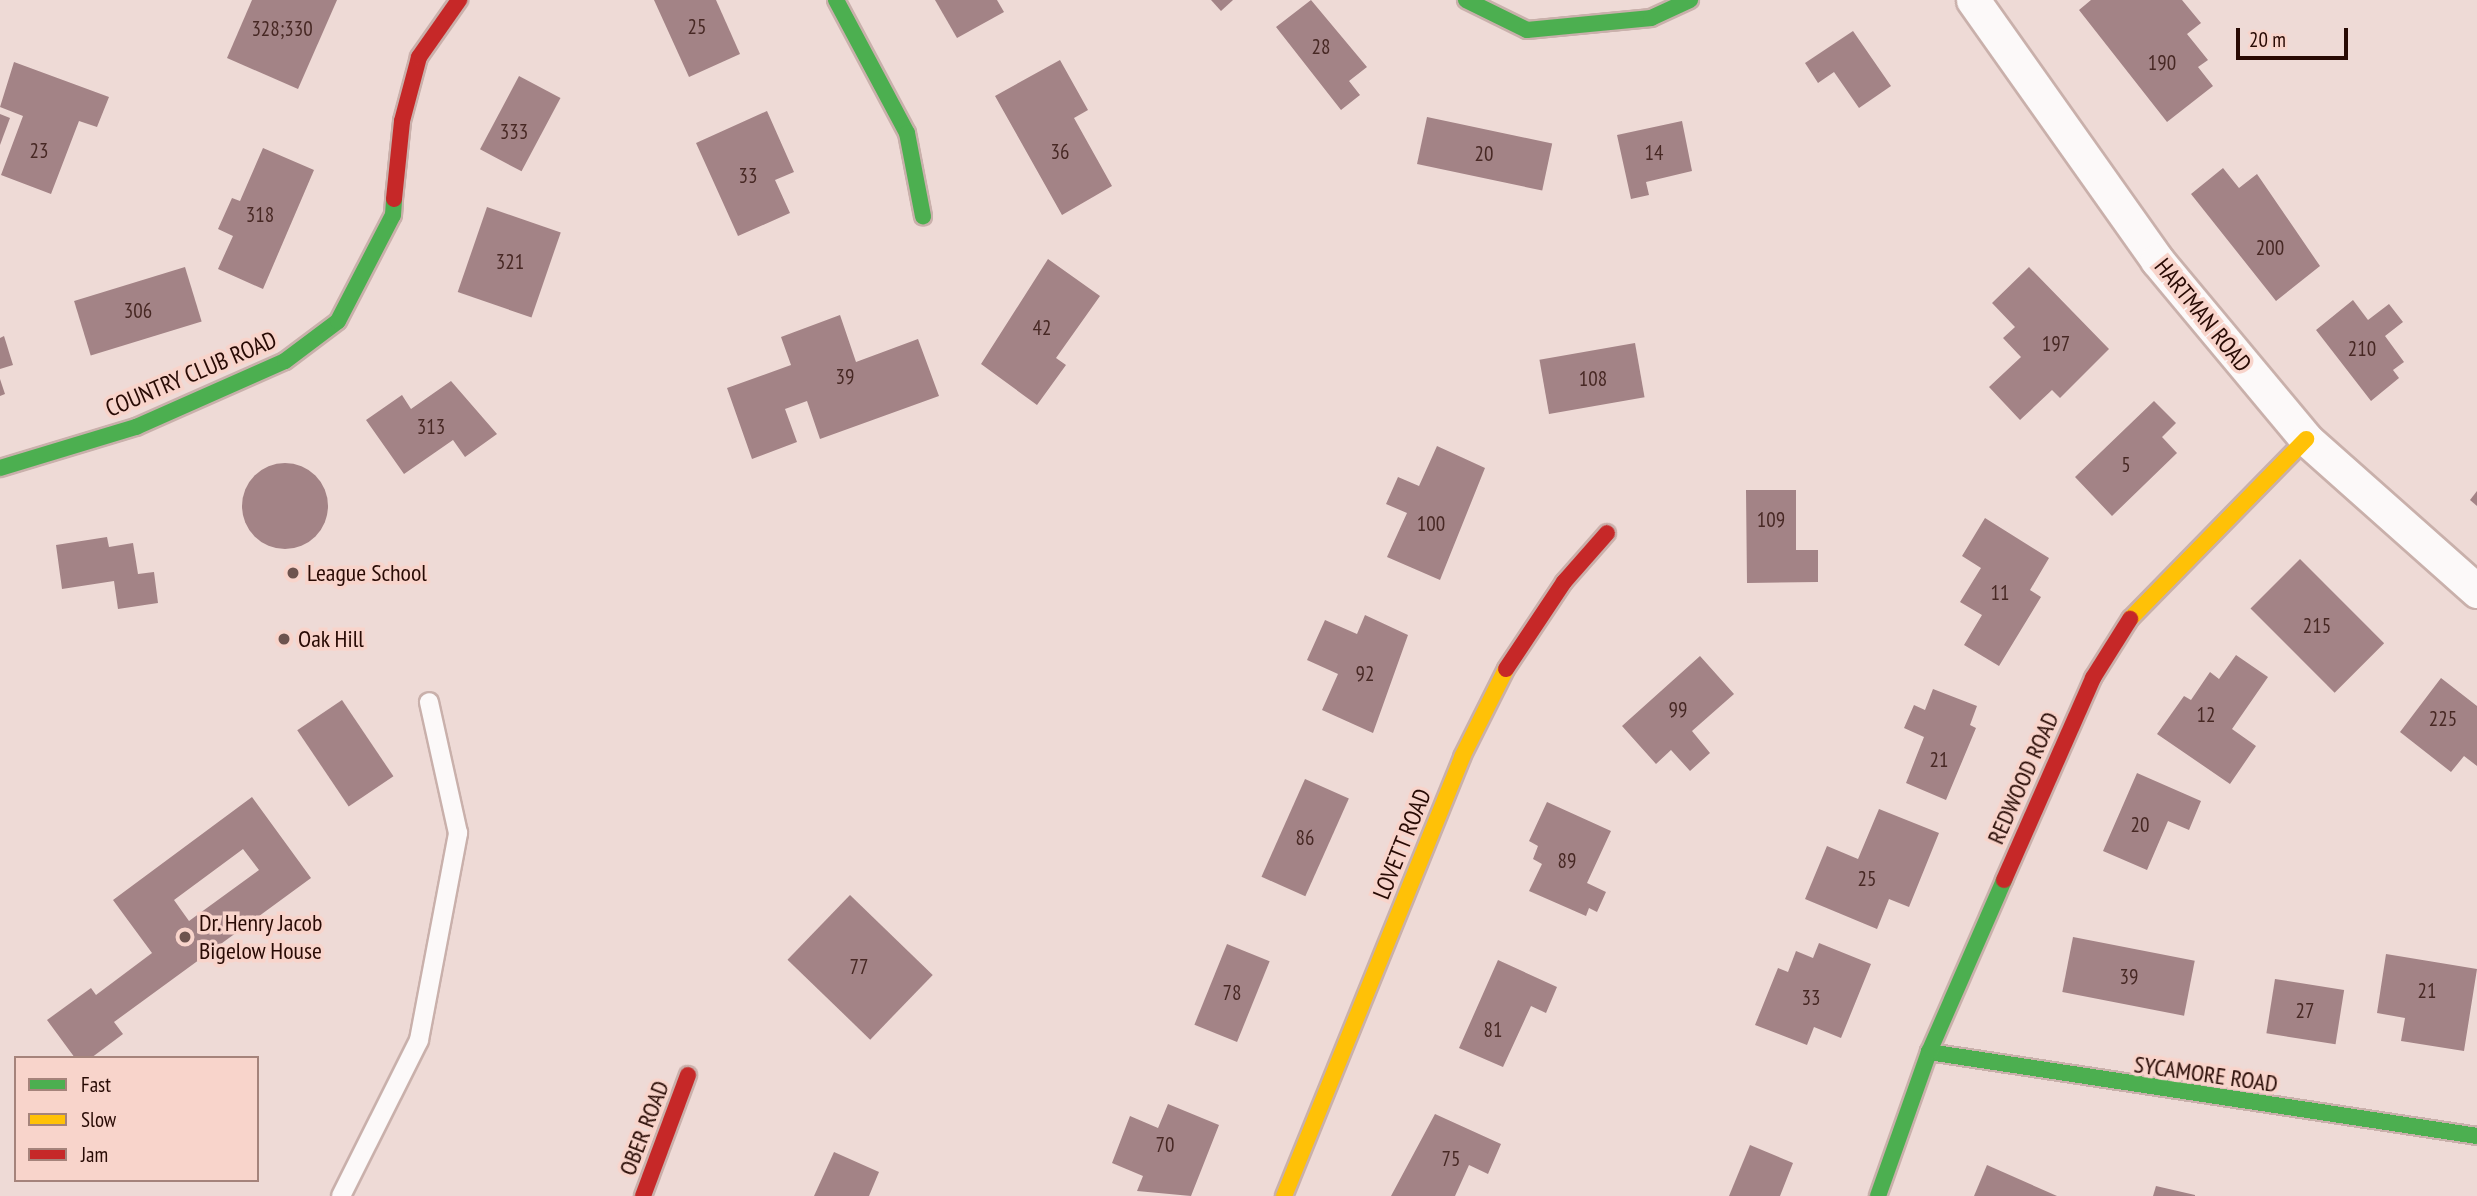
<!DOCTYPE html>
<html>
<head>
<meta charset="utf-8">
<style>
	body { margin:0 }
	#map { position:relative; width:2477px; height:1196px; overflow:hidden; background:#eedad6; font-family:"PT Sans Narrow",sans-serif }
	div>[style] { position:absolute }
	.building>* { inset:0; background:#a38386; transform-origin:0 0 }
	.round { border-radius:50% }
	.roads { filter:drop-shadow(2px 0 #c9b0ab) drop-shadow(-2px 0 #c9b0ab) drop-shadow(0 2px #c9b0ab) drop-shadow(0 -2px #c9b0ab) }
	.lane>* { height:18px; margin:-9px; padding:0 9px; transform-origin:9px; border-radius:9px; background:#fcf9f9 }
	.street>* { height:33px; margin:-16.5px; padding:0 16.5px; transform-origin:16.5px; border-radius:16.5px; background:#fcf9f9 }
	.fast>* { height:16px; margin:-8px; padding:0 8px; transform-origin:8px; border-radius:8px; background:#4caf50 }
	.slow>* { height:16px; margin:-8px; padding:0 8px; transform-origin:8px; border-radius:8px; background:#ffc107 }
	.jam>* { height:16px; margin:-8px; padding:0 8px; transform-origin:8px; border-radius:8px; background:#c62828 }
	.dots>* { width:19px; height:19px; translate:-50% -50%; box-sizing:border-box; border:4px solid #f8d4cb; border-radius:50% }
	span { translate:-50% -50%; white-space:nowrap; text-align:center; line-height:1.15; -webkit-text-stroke:7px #f8d4cb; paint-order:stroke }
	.number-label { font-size:21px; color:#472824 }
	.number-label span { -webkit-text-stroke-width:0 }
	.street-label { font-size:24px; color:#280a04 }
	.poi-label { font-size:24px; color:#280a04 }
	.left { translate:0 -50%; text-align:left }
	.legend { position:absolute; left:14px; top:1056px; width:245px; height:126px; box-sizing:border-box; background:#f8d4cb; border:2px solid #a5837b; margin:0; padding:9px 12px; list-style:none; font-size:21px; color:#280a04 }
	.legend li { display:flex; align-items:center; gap:14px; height:35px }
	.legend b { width:35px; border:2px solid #a5837b }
	.scale { position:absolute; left:2236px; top:28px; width:112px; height:32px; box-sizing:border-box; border:4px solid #280a04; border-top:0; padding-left:9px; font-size:21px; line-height:24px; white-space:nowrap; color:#280a04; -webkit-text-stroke:5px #f8d4cb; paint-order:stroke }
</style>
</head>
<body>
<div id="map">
	<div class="building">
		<i style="clip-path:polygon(252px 0,337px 0,298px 89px,227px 58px)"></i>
		<i style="clip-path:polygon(654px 0,716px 0,740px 54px,689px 77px)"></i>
		<i style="clip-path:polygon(935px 0,997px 0,1004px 12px,957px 38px)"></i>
		<i style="clip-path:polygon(1211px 0,1233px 0,1221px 11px)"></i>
		<i style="clip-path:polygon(1311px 0,1367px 67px,1349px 81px,1360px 95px,1341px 110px,1276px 27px)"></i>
		<i style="clip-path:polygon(2091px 0,2182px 0,2201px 23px,2187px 34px,2208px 60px,2198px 67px,2213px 86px,2167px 122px,2079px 10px)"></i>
		<i style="clip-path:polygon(1853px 31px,1891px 86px,1859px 108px,1834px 72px,1818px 83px,1805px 63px)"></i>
		<i style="clip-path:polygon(1060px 60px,1088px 110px,1074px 118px,1112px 186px,1062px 215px,995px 96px)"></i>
		<i style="clip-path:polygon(14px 62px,109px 97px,97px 127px,79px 121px,51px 194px,1px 175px,23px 116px,0 107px)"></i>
		<i style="left:519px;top:76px;width:47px;height:83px;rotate:28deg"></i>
		<i style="clip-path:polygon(767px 111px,794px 172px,775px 180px,790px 213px,738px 236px,696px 143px)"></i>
		<i style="clip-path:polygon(0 114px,10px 118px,0 145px)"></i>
		<i style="left:1427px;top:117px;width:128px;height:48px;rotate:12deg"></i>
		<i style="clip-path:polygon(1682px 121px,1692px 171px,1646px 182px,1649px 195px,1631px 199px,1617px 135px)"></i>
		<i style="clip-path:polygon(263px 148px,314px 170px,263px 289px,218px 269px,233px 236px,218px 229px,232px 198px,240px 201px)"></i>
		<i style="clip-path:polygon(2223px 168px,2239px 188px,2257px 174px,2320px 266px,2276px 301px,2191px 194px)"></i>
		<i style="left:487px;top:207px;width:78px;height:90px;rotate:19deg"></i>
		<i style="clip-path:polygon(1048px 259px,1100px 296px,1056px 358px,1066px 365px,1037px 405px,981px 364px)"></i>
		<i style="left:185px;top:267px;width:57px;height:116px;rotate:73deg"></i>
		<i style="clip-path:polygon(2029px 267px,2109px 349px,2060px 398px,2052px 390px,2020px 420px,1989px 387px,2021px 357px,2003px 338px,2015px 327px,1992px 303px)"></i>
		<i style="clip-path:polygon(2353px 300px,2368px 320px,2389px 304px,2403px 322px,2385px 336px,2404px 362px,2393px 370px,2399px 378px,2371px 401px,2316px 330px)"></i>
		<i style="clip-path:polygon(840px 315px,856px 362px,918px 339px,939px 396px,820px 439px,807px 401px,785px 409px,797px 442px,752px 459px,727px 388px,791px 365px,781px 337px)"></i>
		<i style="clip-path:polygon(4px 336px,13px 365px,0 369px,0 338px)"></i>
		<i style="left:1635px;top:343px;width:55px;height:97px;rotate:80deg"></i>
		<i style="clip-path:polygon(0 379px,5px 394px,0 396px)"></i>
		<i style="clip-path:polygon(451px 381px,497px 434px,465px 457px,453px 440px,404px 474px,366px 420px,402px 395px,411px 409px)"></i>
		<i style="clip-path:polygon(2154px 401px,2176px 423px,2162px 437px,2177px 453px,2112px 516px,2075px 477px)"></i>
		<i style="clip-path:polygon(1437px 446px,1485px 468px,1440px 580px,1387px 557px,1407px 513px,1386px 504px,1398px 477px,1419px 486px)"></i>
		<i class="round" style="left:242px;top:463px;width:86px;height:86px"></i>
		<i style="clip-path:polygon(1746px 490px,1796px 490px,1796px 550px,1818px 550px,1818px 582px,1747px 583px)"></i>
		<i style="clip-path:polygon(2477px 491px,2477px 506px,2470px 500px)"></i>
		<i style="clip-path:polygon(1985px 518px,2049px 558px,2030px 590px,2041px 597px,1999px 666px,1964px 645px,1982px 615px,1960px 602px,1981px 568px,1962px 556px)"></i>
		<i style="clip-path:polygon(107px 537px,109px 547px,133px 543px,138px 574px,154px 572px,158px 603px,118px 609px,114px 581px,62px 589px,56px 545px)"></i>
		<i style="left:2300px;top:559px;width:119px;height:70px;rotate:45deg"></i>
		<i style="clip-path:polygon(1365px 615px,1408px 635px,1373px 733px,1322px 710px,1338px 674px,1307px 660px,1325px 620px,1357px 634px)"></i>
		<i style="clip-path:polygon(2236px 655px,2268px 677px,2232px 729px,2256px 746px,2230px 784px,2157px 734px,2184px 696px,2191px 700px,2210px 672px,2219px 679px)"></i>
		<i style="clip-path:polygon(1700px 656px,1734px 694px,1692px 731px,1710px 753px,1690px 771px,1671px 750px,1656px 764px,1622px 726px)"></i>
		<i style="clip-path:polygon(2441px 678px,2477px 706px,2477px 766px,2464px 756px,2451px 772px,2400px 732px)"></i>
		<i style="clip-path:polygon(1933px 689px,1977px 706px,1970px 725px,1976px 728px,1946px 800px,1906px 783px,1924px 737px,1904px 728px,1914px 705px,1925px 710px)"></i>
		<i style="left:342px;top:700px;width:92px;height:54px;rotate:56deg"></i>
		<i style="clip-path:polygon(2137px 773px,2201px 801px,2189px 830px,2168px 821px,2147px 870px,2103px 851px)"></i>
		<i style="left:1305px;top:779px;width:48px;height:107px;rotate:24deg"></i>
		<i style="clip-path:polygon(evenodd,252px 797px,311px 878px,114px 1022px,123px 1034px,91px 1058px,75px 1058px,47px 1020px,91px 988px,96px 995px,152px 953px,113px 900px,252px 797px,243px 849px,259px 870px,189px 921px,174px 900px,243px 849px)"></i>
		<i style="clip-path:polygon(1547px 802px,1611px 831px,1587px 883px,1606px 892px,1597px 912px,1589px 908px,1586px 916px,1529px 891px,1542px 864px,1533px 859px,1538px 846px,1529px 841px)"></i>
		<i style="clip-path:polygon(1879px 809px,1939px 833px,1909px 907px,1889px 899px,1877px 929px,1805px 899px,1827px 846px,1858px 859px)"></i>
		<i style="left:850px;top:895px;width:115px;height:90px;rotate:44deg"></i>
		<i style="left:2073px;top:937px;width:124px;height:56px;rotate:11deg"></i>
		<i style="clip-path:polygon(1819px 943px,1871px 964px,1841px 1038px,1814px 1027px,1807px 1045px,1755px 1025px,1778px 968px,1788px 972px,1796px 951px,1813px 958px)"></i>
		<i style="left:1227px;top:944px;width:46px;height:87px;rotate:22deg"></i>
		<i style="clip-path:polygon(2386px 954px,2477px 969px,2464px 1051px,2401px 1041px,2405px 1018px,2377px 1013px)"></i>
		<i style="clip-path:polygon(1498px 960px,1557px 987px,1546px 1013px,1531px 1006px,1503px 1067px,1459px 1048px)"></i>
		<i style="left:2275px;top:979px;width:70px;height:55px;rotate:9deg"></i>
		<i style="clip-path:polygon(1168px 1104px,1219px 1125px,1191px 1196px,1137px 1191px,1143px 1176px,1112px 1163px,1130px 1116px,1158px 1128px)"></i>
		<i style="clip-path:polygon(1435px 1114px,1501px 1144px,1488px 1174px,1469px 1165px,1455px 1196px,1391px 1196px)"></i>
		<i style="clip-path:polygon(1750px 1145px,1793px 1163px,1780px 1196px,1729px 1196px)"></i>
		<i style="clip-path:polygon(834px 1152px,879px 1172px,869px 1196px,814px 1196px)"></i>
		<i style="clip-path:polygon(1987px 1165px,2057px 1196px,1974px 1196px)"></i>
		<i style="clip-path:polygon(2156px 1186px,2195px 1195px,2195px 1196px,2153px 1196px)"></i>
	</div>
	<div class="roads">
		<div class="lane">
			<i style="left:341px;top:1196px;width:174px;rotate:-63.4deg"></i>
			<i style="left:419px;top:1040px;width:211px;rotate:-79.3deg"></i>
			<i style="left:458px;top:833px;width:134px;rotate:-102.5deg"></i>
		</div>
		<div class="street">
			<i style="left:1973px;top:0;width:319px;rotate:54.7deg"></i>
			<i style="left:2157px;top:260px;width:233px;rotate:50.2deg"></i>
			<i style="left:2306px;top:439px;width:229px;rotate:41.6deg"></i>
		</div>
		<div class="fast">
			<i style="left:836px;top:0;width:151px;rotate:61.9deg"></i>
			<i style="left:907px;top:133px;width:85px;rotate:79.1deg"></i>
			<i style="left:1466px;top:0;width:68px;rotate:26.2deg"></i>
			<i style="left:1527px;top:30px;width:125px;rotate:-5.5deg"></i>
			<i style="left:1651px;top:18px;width:43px;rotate:-24.8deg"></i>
			<i style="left:0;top:468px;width:142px;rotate:-16.8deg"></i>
			<i style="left:136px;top:427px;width:163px;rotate:-23.9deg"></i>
			<i style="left:285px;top:361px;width:66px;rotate:-37deg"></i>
			<i style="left:338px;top:321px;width:119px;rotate:-62.6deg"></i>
			<i style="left:393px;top:215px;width:16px;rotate:-86deg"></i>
			<i style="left:1929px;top:1052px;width:554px;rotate:8.71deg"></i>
			<i style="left:1878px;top:1196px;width:153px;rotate:-70.5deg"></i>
			<i style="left:1929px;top:1052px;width:188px;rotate:-66.4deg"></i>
		</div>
		<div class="slow">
			<i style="left:2130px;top:619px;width:252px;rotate:-45.6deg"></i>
			<i style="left:1284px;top:1196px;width:474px;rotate:-67.9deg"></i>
			<i style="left:1462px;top:757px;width:98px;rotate:-63.4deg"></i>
		</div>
		<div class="jam">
			<i style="left:394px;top:199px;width:78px;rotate:-84.1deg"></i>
			<i style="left:402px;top:121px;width:66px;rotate:-75.1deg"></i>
			<i style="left:419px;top:57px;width:70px;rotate:-54.9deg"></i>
			<i style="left:1506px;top:669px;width:105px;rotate:-56.3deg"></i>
			<i style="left:1564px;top:582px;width:65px;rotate:-48.7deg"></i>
			<i style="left:2004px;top:880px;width:221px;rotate:-66.2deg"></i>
			<i style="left:2093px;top:678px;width:70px;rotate:-57.9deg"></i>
			<i style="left:643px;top:1196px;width:129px;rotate:-69.6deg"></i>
		</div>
	</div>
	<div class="dots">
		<i style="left:293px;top:573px;background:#6d534e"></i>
		<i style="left:284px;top:639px;background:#6d534e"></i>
		<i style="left:185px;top:937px;background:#6d534e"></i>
	</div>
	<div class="number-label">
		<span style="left:697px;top:27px">25</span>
		<span style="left:282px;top:29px">328;330</span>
		<span style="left:1321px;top:47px">28</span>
		<span style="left:2162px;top:63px">190</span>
		<span style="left:514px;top:132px">333</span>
		<span style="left:39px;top:151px">23</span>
		<span style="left:1060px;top:152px">36</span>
		<span style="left:1654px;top:153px">14</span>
		<span style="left:1484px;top:154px">20</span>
		<span style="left:748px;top:176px">33</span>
		<span style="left:260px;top:215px">318</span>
		<span style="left:2270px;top:248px">200</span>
		<span style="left:510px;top:262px">321</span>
		<span style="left:138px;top:311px">306</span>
		<span style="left:1042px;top:328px">42</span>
		<span style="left:2056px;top:344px">197</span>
		<span style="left:2362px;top:349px">210</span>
		<span style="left:845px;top:377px">39</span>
		<span style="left:1593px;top:379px">108</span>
		<span style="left:431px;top:427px">313</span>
		<span style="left:2126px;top:465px">5</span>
		<span style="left:1771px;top:520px">109</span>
		<span style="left:1431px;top:524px">100</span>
		<span style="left:2000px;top:593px">11</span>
		<span style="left:2317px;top:626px">215</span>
		<span style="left:1365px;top:674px">92</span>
		<span style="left:1678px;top:710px">99</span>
		<span style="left:2206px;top:715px">12</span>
		<span style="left:2443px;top:719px">225</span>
		<span style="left:1939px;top:760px">21</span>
		<span style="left:2140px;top:825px">20</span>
		<span style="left:1305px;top:838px">86</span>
		<span style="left:1567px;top:861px">89</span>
		<span style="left:1867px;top:879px">25</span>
		<span style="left:859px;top:967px">77</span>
		<span style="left:2129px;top:977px">39</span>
		<span style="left:2427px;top:991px">21</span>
		<span style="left:1232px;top:993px">78</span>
		<span style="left:1811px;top:998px">33</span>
		<span style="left:2305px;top:1011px">27</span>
		<span style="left:1493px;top:1030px">81</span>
		<span style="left:1165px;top:1145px">70</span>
		<span style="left:1451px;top:1159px">75</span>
	</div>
	<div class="street-label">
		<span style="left:2203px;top:315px;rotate:51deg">HARTMAN ROAD</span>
		<span style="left:191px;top:374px;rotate:-23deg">COUNTRY CLUB ROAD</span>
		<span style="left:2023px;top:778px;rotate:-66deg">REDWOOD ROAD</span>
		<span style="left:1402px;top:844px;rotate:-68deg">LOVETT ROAD</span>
		<span style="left:2206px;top:1074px;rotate:8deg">SYCAMORE ROAD</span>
		<span style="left:644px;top:1128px;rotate:-69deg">OBER ROAD</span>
	</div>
	<div class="poi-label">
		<span class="left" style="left:307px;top:573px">League School</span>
		<span class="left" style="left:298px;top:639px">Oak Hill</span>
		<span class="left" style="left:199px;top:937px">Dr. Henry Jacob<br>Bigelow House</span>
	</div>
	<ul class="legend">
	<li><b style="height:9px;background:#4caf50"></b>Fast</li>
	<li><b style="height:9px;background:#ffc107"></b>Slow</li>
	<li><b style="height:9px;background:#c62828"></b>Jam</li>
	</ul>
	<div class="scale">20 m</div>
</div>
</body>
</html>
